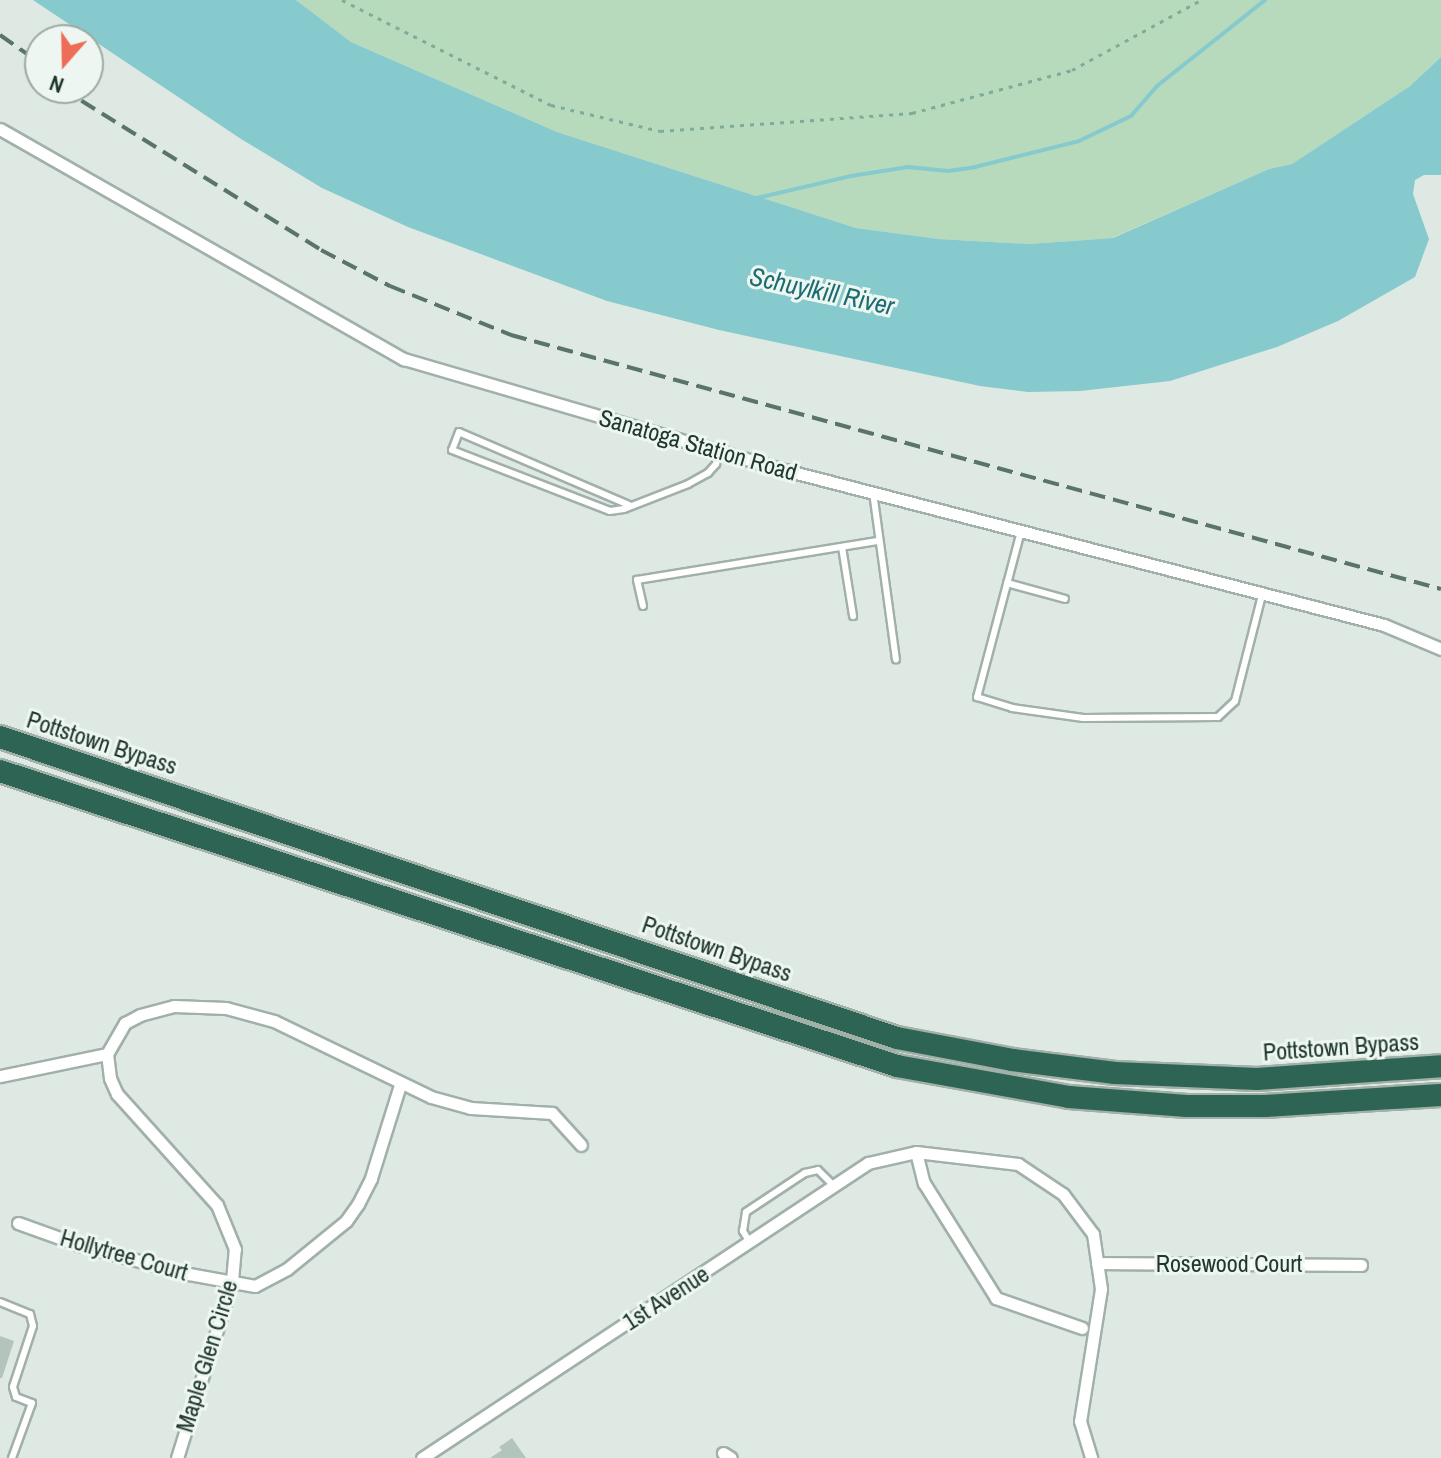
<!DOCTYPE html>
<html>
<head>
<meta charset="utf-8">
<style>
	body { margin:0 }
	#map { position:relative; width:1441px; height:1458px; overflow:hidden; background:#dee9e3; font-family:"Archivo Narrow",sans-serif }
	div>[style] { position:absolute }
	.green>* { inset:0; background:#b7dabd }
	.water>* { inset:0; background:#86cace }
	.stream>* { height:4px; margin:-2px; padding:0 2px; transform-origin:2px; border-radius:2px; background:#86cace }
	.building>* { inset:0; background:#b3c4bc }
	.path>* { height:3px; margin-top:-1.5px; transform-origin:0; background:repeating-linear-gradient(90deg,#7fac9a 0 4px,transparent 0 10px) }
	.roads { filter:drop-shadow(2px 0 #a1b0a9) drop-shadow(-2px 0 #a1b0a9) drop-shadow(0 2px #a1b0a9) drop-shadow(0 -2px #a1b0a9) }
	.service>* { height:6px; margin:-3px; padding:0 3px; transform-origin:3px; border-radius:3px; background:#fff }
	.minor>* { height:11px; margin:-5.5px; padding:0 5.5px; transform-origin:5.5px; border-radius:5.5px; background:#fff }
	.motorway>* { height:22px; margin:-11px; padding:0 11px; transform-origin:11px; border-radius:11px; background:#2d6453 }
	.rail>* { height:4px; margin-top:-2px; transform-origin:0; background:repeating-linear-gradient(90deg,#5a746b 0 16px,transparent 0 24px) }
	span { translate:-50% -50%; white-space:nowrap; text-align:center; line-height:1.15; -webkit-text-stroke:6px #eef6f1; paint-order:stroke }
	.street-label { font-size:24px; color:#20382f }
	.water-label { font-size:26px; color:#1c6c72; font-style:italic }
	.north { position:absolute; left:24px; top:24px; width:80px; height:80px; box-sizing:border-box; background:#eef6f1; border:2px solid #9caaa3; border-radius:50%; rotate:200deg; font-size:22px; font-weight:700; line-height:32px; text-align:center; color:#20382f }
	.north::after { content:''; display:block; margin:auto; width:28px; height:36px; background:#ee6d57; clip-path:polygon(50% 0,100% 100%,50% 72%,0 100%) }
</style>
</head>
<body>
<div id="map">
	<div class="green">
		<i style="clip-path:polygon(296px 0,1441px 0,1441px 57px,1410px 86px,1292px 164px,1269px 169px,1112px 238px,1029px 244px,939px 239px,856px 228px,557px 132px,351px 42px)"></i>
	</div>
	<div class="water">
		<i style="clip-path:polygon(33px 0,296px 0,351px 42px,557px 132px,856px 228px,939px 239px,1029px 244px,1113px 238px,1269px 169px,1292px 164px,1410px 86px,1441px 57px,1441px 175px,1424px 175px,1415px 180px,1413px 194px,1429px 239px,1415px 277px,1338px 321px,1277px 347px,1170px 381px,1080px 391px,1028px 392px,980px 386px,719px 330px,607px 301px,408px 227px,322px 188px,241px 139px)"></i>
	</div>
	<div class="stream">
		<i style="left:757px;top:198px;width:97px;rotate:-13.2deg"></i>
		<i style="left:851px;top:176px;width:58px;rotate:-9deg"></i>
		<i style="left:908px;top:167px;width:40px;rotate:5.7deg"></i>
		<i style="left:948px;top:171px;width:27px;rotate:-8deg"></i>
		<i style="left:975px;top:167px;width:107px;rotate:-14deg"></i>
		<i style="left:1079px;top:141px;width:58px;rotate:-25.7deg"></i>
		<i style="left:1131px;top:116px;width:40px;rotate:-49deg"></i>
		<i style="left:1157px;top:86px;width:138px;rotate:-38.5deg"></i>
	</div>
	<div class="building">
		<i style="clip-path:polygon(0 1336px,14px 1341px,2px 1378px,0 1378px)"></i>
		<i style="clip-path:polygon(512px 1438px,526px 1458px,490px 1458px,502px 1450px,499px 1447px)"></i>
	</div>
	<div class="path">
		<i style="left:342px;top:0;width:234px;rotate:26.7deg"></i>
		<i style="left:551px;top:105px;width:112px;rotate:13.4deg"></i>
		<i style="left:660px;top:131px;width:253px;rotate:-4.1deg"></i>
		<i style="left:912px;top:113px;width:166px;rotate:-15deg"></i>
		<i style="left:1072px;top:70px;width:147px;rotate:-28.5deg"></i>
	</div>
	<div class="roads">
		<div class="service">
			<i style="left:873px;top:492px;width:169px;rotate:82.2deg"></i>
			<i style="left:629px;top:505px;width:185px;rotate:-156.8deg"></i>
			<i style="left:459px;top:432px;width:19px;rotate:111deg"></i>
			<i style="left:452px;top:450px;width:169px;rotate:21.1deg"></i>
			<i style="left:610px;top:511px;width:14px;rotate:-8deg"></i>
			<i style="left:624px;top:509px;width:69px;rotate:-21.3deg"></i>
			<i style="left:688px;top:484px;width:23px;rotate:-29deg"></i>
			<i style="left:708px;top:473px;width:12px;rotate:-48deg"></i>
			<i style="left:716px;top:464px;width:14px;rotate:-73deg"></i>
			<i style="left:1021px;top:531px;width:172px;rotate:104.8deg"></i>
			<i style="left:977px;top:697px;width:37px;rotate:17deg"></i>
			<i style="left:1012px;top:708px;width:72px;rotate:8deg"></i>
			<i style="left:1083px;top:718px;width:135px;rotate:-0.4deg"></i>
			<i style="left:1218px;top:717px;width:23px;rotate:-43deg"></i>
			<i style="left:1235px;top:701px;width:109px;rotate:-75.7deg"></i>
			<i style="left:842px;top:547px;width:70px;rotate:80.9deg"></i>
			<i style="left:1007px;top:583px;width:60px;rotate:15.4deg"></i>
			<i style="left:643px;top:606px;width:27px;rotate:-103deg"></i>
			<i style="left:637px;top:580px;width:245px;rotate:-9.2deg"></i>
			<i style="left:749px;top:1241px;width:12px;rotate:-121deg"></i>
			<i style="left:743px;top:1231px;width:19px;rotate:-81deg"></i>
			<i style="left:746px;top:1212px;width:71px;rotate:-33.5deg"></i>
			<i style="left:805px;top:1173px;width:13px;rotate:-13deg"></i>
			<i style="left:818px;top:1170px;width:21px;rotate:45deg"></i>
			<i style="left:0;top:1302px;width:32px;rotate:22deg"></i>
			<i style="left:30px;top:1314px;width:12px;rotate:76deg"></i>
			<i style="left:33px;top:1326px;width:64px;rotate:108.2deg"></i>
			<i style="left:13px;top:1387px;width:10px;rotate:73deg"></i>
			<i style="left:16px;top:1397px;width:17px;rotate:21deg"></i>
			<i style="left:32px;top:1403px;width:59px;rotate:110deg"></i>
		</div>
		<div class="minor">
			<i style="left:0;top:129px;width:465px;rotate:29.7deg"></i>
			<i style="left:404px;top:359px;width:393px;rotate:16.3deg"></i>
			<i style="left:781px;top:469px;width:623px;rotate:14.5deg"></i>
			<i style="left:1384px;top:625px;width:62px;rotate:22.8deg"></i>
			<i style="left:0;top:1076px;width:109px;rotate:-11.6deg"></i>
			<i style="left:916px;top:1152px;width:32px;rotate:76deg"></i>
			<i style="left:924px;top:1183px;width:136px;rotate:57.9deg"></i>
			<i style="left:996px;top:1298px;width:91px;rotate:19.2deg"></i>
			<i style="left:18px;top:1223px;width:65px;rotate:19.8deg"></i>
			<i style="left:79px;top:1245px;width:114px;rotate:14.8deg"></i>
			<i style="left:189px;top:1274px;width:67px;rotate:10.3deg"></i>
			<i style="left:255px;top:1286px;width:36px;rotate:-28deg"></i>
			<i style="left:287px;top:1269px;width:76px;rotate:-39.1deg"></i>
			<i style="left:346px;top:1221px;width:21px;rotate:-55deg"></i>
			<i style="left:358px;top:1204px;width:29px;rotate:-63deg"></i>
			<i style="left:371px;top:1178px;width:97px;rotate:-72.7deg"></i>
			<i style="left:1097px;top:1263px;width:264px;rotate:0.4deg"></i>
			<i style="left:723px;top:1453px;width:9px;rotate:32deg"></i>
			<i style="left:177px;top:1458px;width:185px;rotate:-72.7deg"></i>
			<i style="left:232px;top:1281px;width:32px;rotate:-85deg"></i>
			<i style="left:235px;top:1249px;width:48px;rotate:-112.2deg"></i>
			<i style="left:217px;top:1205px;width:149px;rotate:-132deg"></i>
			<i style="left:117px;top:1094px;width:17px;rotate:-114deg"></i>
			<i style="left:110px;top:1078px;width:24px;rotate:-97deg"></i>
			<i style="left:107px;top:1054px;width:36px;rotate:-60deg"></i>
			<i style="left:125px;top:1023px;width:17px;rotate:-28deg"></i>
			<i style="left:140px;top:1015px;width:35px;rotate:-15deg"></i>
			<i style="left:174px;top:1006px;width:52px;rotate:2.2deg"></i>
			<i style="left:226px;top:1008px;width:50px;rotate:15.2deg"></i>
			<i style="left:274px;top:1021px;width:174px;rotate:25.8deg"></i>
			<i style="left:431px;top:1097px;width:41px;rotate:15.4deg"></i>
			<i style="left:471px;top:1108px;width:81px;rotate:3.5deg"></i>
			<i style="left:552px;top:1113px;width:43px;rotate:47.8deg"></i>
			<i style="left:422px;top:1458px;width:535px;rotate:-33.48deg"></i>
			<i style="left:868px;top:1163px;width:49px;rotate:-12.9deg"></i>
			<i style="left:916px;top:1152px;width:103px;rotate:6.7deg"></i>
			<i style="left:1018px;top:1164px;width:54px;rotate:33.7deg"></i>
			<i style="left:1063px;top:1194px;width:50px;rotate:53.1deg"></i>
			<i style="left:1093px;top:1234px;width:56px;rotate:81.7deg"></i>
			<i style="left:1101px;top:1289px;width:134px;rotate:99deg"></i>
			<i style="left:1080px;top:1421px;width:39px;rotate:73deg"></i>
		</div>
		<div class="motorway">
			<i style="left:0;top:737px;width:946px;rotate:18.55deg"></i>
			<i style="left:897px;top:1038px;width:117px;rotate:10.8deg"></i>
			<i style="left:1012px;top:1060px;width:104px;rotate:7.2deg"></i>
			<i style="left:1115px;top:1073px;width:142px;rotate:2.4deg"></i>
			<i style="left:1257px;top:1079px;width:184px;rotate:-4deg"></i>
			<i style="left:0;top:771px;width:944px;rotate:18.2deg"></i>
			<i style="left:897px;top:1066px;width:175px;rotate:10.2deg"></i>
			<i style="left:1069px;top:1097px;width:118px;rotate:4.4deg"></i>
			<i style="left:1187px;top:1106px;width:78px"></i>
			<i style="left:1265px;top:1106px;width:176px;rotate:-3.6deg"></i>
		</div>
	</div>
	<div class="rail">
		<i style="left:0;top:35px;width:49px;rotate:35deg"></i>
		<i style="left:61px;top:88px;width:306px;rotate:31.9deg"></i>
		<i style="left:321px;top:250px;width:78px;rotate:27.6deg"></i>
		<i style="left:390px;top:286px;width:131px;rotate:22deg"></i>
		<i style="left:511px;top:335px;width:964px;rotate:15.28deg"></i>
	</div>
	<div class="street-label">
		<span style="left:698px;top:445px;rotate:16deg">Sanatoga Station Road</span>
		<span style="left:102px;top:743px;rotate:18deg">Pottstown Bypass</span>
		<span style="left:717px;top:949px;rotate:19deg">Pottstown Bypass</span>
		<span style="left:1341px;top:1047px;rotate:-4deg">Pottstown Bypass</span>
		<span style="left:124px;top:1255px;rotate:16deg">Hollytree Court</span>
		<span style="left:1229px;top:1264px">Rosewood Court</span>
		<span style="left:666px;top:1298px;rotate:-33deg">1st Avenue</span>
		<span style="left:207px;top:1356px;rotate:-73deg">Maple Glen Circle</span>
	</div>
	<div class="water-label">
		<span style="left:822px;top:291px;rotate:12deg">Schuylkill River</span>
	</div>
	<div class="north">N</div>
</div>
</body>
</html>
